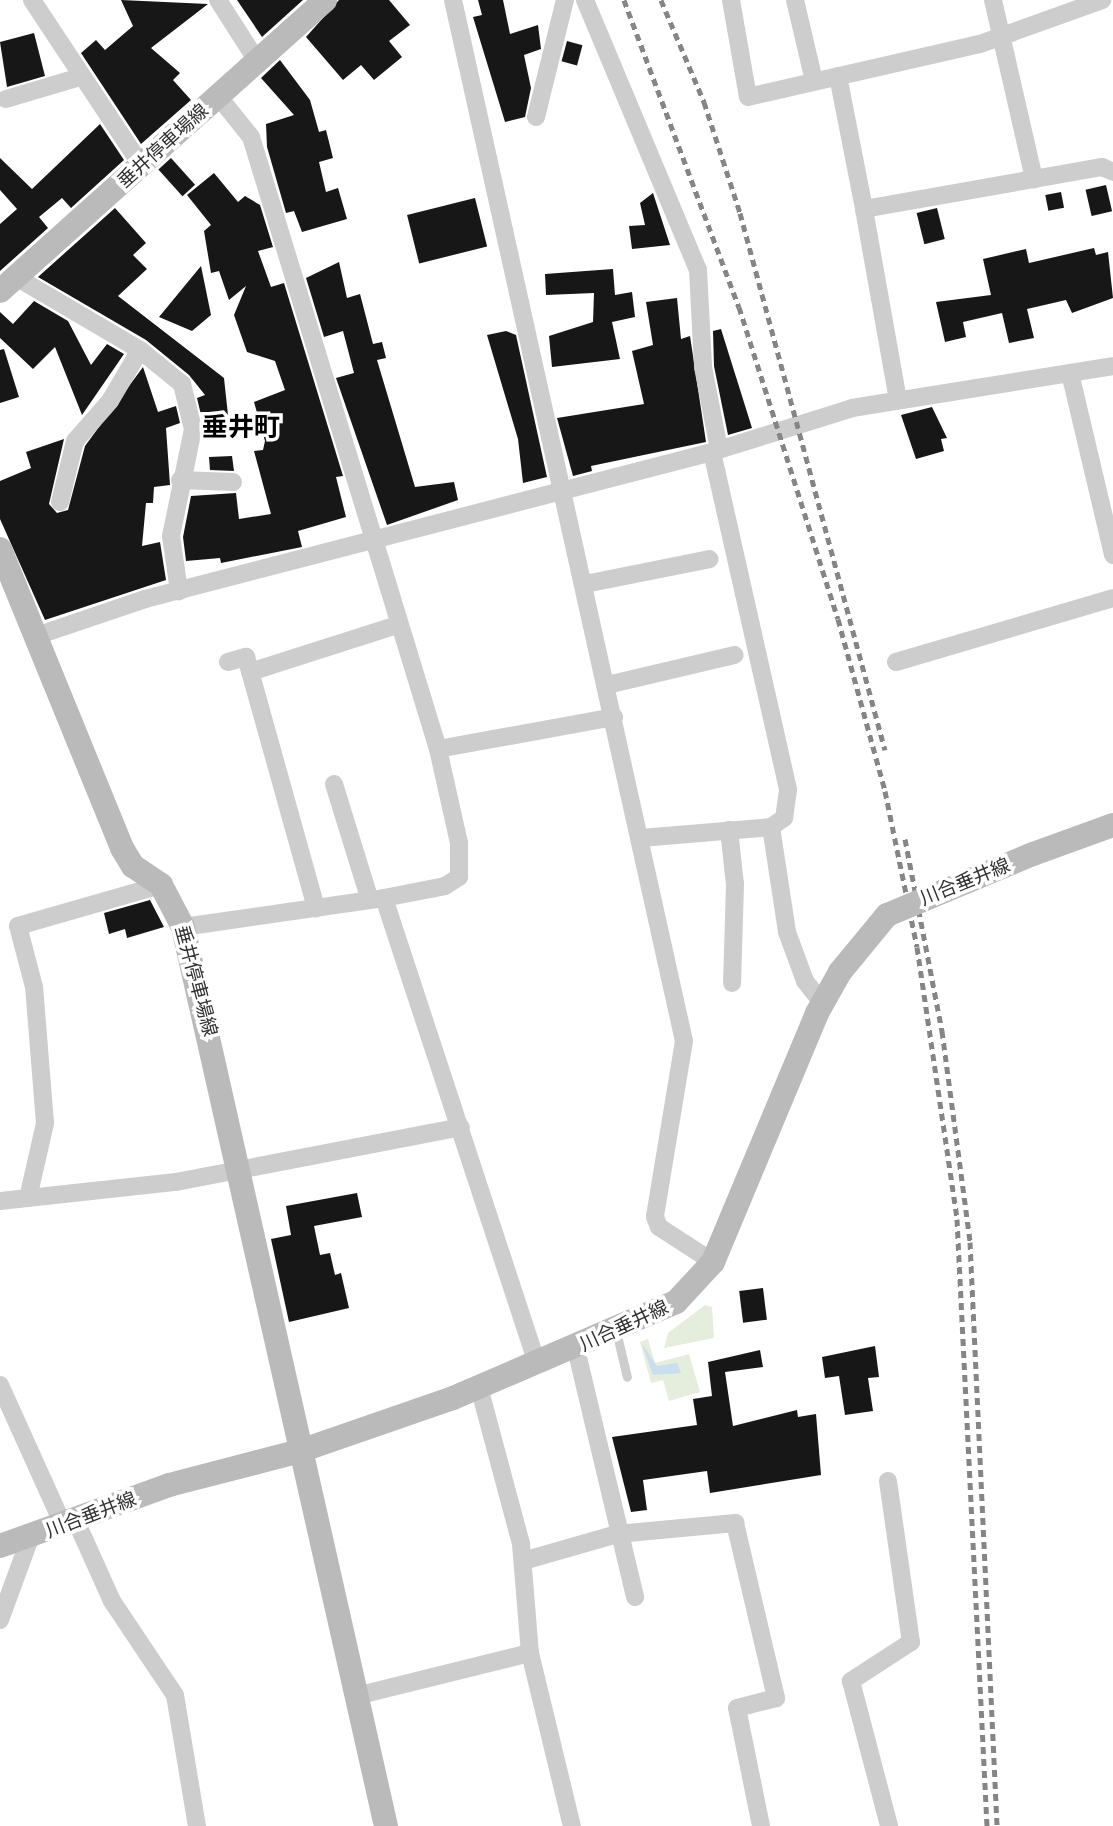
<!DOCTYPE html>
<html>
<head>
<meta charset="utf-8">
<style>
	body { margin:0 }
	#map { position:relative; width:1113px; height:1826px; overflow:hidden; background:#fff; font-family:Montserrat,"Noto Sans JP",sans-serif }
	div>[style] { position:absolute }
	.green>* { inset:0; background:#e5eddd }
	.water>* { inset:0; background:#c9deee }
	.building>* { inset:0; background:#171717; transform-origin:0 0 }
	.lane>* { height:9px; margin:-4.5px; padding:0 4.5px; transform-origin:4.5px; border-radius:4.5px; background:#cdcdcd }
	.street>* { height:18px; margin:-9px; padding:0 9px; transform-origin:9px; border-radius:9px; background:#cdcdcd }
	.secondary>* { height:24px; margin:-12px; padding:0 12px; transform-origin:12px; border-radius:12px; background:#bababa }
	.rail>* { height:5px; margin-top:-2.5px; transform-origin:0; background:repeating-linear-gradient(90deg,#858585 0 7px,transparent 0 12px) }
	.secondary-bridge>* { height:24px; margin:-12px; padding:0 12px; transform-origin:12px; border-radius:12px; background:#bababa }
	span { translate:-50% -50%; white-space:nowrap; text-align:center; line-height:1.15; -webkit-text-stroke:7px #fff; paint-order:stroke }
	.street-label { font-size:19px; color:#303030 }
	.district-label { font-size:26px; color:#000; font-weight:700 }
</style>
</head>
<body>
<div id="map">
	<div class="green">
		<i style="clip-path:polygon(705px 1305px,712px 1307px,714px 1338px,664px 1348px,668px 1333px)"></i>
		<i style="clip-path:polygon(648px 1339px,655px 1363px,689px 1354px,700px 1392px,669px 1401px,663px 1380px,651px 1383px,640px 1342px)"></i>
	</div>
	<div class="water">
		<i style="clip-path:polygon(642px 1344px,657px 1366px,677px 1363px,681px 1373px,653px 1375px)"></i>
	</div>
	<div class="building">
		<i style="clip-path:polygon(121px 0,208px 4px,151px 48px,180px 73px,173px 80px,191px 100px,141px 144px,81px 53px,96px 40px,105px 50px,133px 26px)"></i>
		<i style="clip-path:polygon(237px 0,303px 0,262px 37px)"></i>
		<i style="clip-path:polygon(339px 0,389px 0,410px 25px,389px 41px,402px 57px,374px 80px,361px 65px,343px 80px,306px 37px)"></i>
		<i style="clip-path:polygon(478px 0,503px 0,510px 34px,538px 25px,541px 49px,524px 55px,531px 88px,525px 117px,505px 122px,473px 17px,482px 15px)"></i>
		<i style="clip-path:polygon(34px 33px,45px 76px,7px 87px,0 42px)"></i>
		<i style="left:567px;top:41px;width:16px;height:21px;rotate:15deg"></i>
		<i style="clip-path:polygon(280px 60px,310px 100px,319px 132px,326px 130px,333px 158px,319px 162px,326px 192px,338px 188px,347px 219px,302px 232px,294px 211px,286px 213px,267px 147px,266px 124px,294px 115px,261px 78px)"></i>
		<i style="clip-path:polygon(100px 124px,124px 160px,71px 208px,62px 198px,39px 217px,48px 228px,0 271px,0 224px,17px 209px,0 190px,0 158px,32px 189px)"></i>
		<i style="left:171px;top:158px;width:36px;height:17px;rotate:48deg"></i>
		<i style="clip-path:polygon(214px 173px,238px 202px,245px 196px,260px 205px,273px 247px,258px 251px,271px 287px,284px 283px,343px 476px,336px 477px,346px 517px,298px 531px,302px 547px,221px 563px,220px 558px,186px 561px,183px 537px,191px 496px,236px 493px,239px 519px,271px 514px,254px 451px,263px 450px,265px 441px,254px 402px,285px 390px,275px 361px,247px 352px,234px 315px,246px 286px,229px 300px,219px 271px,211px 273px,204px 231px,211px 225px,187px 195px)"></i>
		<i style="left:1106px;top:185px;width:27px;height:21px;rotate:77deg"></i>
		<i style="left:1061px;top:192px;width:16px;height:16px;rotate:79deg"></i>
		<i style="clip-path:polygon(653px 193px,670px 245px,632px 249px,629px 226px,645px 225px,640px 203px)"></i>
		<i style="left:475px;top:198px;width:50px;height:70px;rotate:76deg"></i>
		<i style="clip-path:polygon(115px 208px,146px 243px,133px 255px,147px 269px,118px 296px,224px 378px,228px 415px,201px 415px,197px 398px,205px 395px,189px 375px,146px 340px,38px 277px)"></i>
		<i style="left:937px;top:208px;width:32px;height:21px;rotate:76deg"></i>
		<i style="clip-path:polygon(1094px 248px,1096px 255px,1108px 252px,1113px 298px,1072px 313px,1066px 300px,1027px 309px,1034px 338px,1009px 343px,1002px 313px,963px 322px,966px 337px,945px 342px,936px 302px,991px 295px,983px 259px,1026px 249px,1029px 263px)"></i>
		<i style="clip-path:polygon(339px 262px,347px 298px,360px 294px,373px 344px,382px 342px,386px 358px,377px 360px,415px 487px,454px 482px,458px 500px,387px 525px,336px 378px,354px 373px,343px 331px,324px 337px,306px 278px)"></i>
		<i style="clip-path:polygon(201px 266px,211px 315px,192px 331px,159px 317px)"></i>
		<i style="clip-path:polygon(613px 269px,615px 295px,632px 292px,635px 317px,612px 322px,620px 359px,552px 367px,549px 336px,593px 322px,594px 293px,546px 295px,545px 274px)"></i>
		<i style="clip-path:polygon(677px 298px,681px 339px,690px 336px,706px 442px,591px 466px,592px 471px,573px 476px,557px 418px,644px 404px,632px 351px,653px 345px,646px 302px)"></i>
		<i style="clip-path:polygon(34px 301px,68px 321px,91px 365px,107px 344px,124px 354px,82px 415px,55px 347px,33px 369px,0 338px,0 312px,13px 324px)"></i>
		<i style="clip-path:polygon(721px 329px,752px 428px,728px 435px,714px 366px,713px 331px)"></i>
		<i style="clip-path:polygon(506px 331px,516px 335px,547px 477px,523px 483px,518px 439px,487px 335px)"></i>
		<i style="clip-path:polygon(4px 349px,19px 397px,0 403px,0 350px)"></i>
		<i style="clip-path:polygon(143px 367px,158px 412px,176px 406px,180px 423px,166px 428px,170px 485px,154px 487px,153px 503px,146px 503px,142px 546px,160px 542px,166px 580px,45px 620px,0 519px,0 481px,31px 468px,26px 452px,64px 439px,49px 504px,57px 513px,68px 510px,85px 446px)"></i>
		<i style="clip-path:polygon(932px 407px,947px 438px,941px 439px,944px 451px,916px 459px,901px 415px)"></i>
		<i style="clip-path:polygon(232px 456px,234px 471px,210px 470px,209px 457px)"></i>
		<i style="clip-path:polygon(150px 900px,164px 927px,127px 938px,125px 929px,109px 934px,104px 913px)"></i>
		<i style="clip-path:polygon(357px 1193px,362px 1217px,314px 1226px,320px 1255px,330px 1253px,335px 1275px,341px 1273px,349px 1308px,289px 1322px,271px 1239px,291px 1235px,286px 1206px)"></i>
		<i style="left:763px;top:1288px;width:32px;height:24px;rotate:83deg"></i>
		<i style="clip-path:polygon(875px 1346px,879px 1377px,868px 1378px,873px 1411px,845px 1415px,839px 1376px,825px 1378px,822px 1357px)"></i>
		<i style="clip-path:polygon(760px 1350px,763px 1367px,725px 1372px,733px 1426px,797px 1410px,798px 1417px,816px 1414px,821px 1475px,710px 1493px,707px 1471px,643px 1480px,647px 1510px,631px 1512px,612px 1437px,697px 1425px,693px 1399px,712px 1396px,708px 1362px)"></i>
	</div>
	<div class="lane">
		<i style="left:616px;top:1331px;width:47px;rotate:76.6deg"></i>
	</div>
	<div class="street">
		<i style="left:32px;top:0;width:199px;rotate:56.5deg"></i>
		<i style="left:218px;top:0;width:72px;rotate:57.4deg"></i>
		<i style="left:453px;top:0;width:1066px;rotate:77.49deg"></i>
		<i style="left:684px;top:1041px;width:178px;rotate:99.4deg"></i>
		<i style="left:655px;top:1217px;width:11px;rotate:68deg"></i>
		<i style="left:659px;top:1227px;width:64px;rotate:32.9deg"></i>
		<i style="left:585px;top:0;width:293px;rotate:67.3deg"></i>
		<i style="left:698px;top:270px;width:97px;rotate:87deg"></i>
		<i style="left:703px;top:367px;width:84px;rotate:79deg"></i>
		<i style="left:731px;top:0;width:98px;rotate:80.1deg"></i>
		<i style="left:748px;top:97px;width:238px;rotate:-12.9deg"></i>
		<i style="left:980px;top:44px;width:130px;rotate:-19.8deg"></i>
		<i style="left:795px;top:0;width:83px;rotate:76.8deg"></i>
		<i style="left:993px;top:0;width:184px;rotate:77.1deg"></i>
		<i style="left:838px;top:76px;width:136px;rotate:78.9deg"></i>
		<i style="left:6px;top:99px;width:77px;rotate:-16.6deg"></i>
		<i style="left:536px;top:117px;width:121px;rotate:-76.1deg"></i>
		<i style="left:16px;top:277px;width:144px;rotate:30.5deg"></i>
		<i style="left:140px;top:350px;width:54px;rotate:39deg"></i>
		<i style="left:182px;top:384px;width:46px;rotate:76.3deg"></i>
		<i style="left:193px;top:429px;width:109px;rotate:101.6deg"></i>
		<i style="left:171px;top:536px;width:56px;rotate:81.7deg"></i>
		<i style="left:1070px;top:373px;width:187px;rotate:76.7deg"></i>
		<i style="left:898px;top:400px;width:194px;rotate:-100.1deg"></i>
		<i style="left:864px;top:209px;width:242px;rotate:-10deg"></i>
		<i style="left:1102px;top:167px;width:12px;rotate:24deg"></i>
		<i style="left:712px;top:452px;width:346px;rotate:77.3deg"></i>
		<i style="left:788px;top:790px;width:28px;rotate:98deg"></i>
		<i style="left:784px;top:818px;width:16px;rotate:145deg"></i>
		<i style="left:180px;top:480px;width:53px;rotate:2.2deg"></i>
		<i style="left:60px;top:502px;width:63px;rotate:-76.2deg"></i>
		<i style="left:75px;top:441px;width:53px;rotate:-48.8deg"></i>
		<i style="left:110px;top:401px;width:59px;rotate:-59.5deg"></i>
		<i style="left:585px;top:584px;width:127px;rotate:-11.3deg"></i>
		<i style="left:36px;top:636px;width:115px;rotate:-18.7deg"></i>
		<i style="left:145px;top:599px;width:586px;rotate:-14.53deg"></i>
		<i style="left:712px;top:452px;width:147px;rotate:-17.4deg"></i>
		<i style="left:852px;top:408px;width:264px;rotate:-9.1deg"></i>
		<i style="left:228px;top:662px;width:19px;rotate:-16deg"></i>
		<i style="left:246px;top:657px;width:261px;rotate:74.4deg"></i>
		<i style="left:896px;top:662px;width:226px;rotate:-16.4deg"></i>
		<i style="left:250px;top:672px;width:157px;rotate:-17.7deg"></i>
		<i style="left:607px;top:685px;width:131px;rotate:-13.2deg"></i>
		<i style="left:438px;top:749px;width:179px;rotate:-10.3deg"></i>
		<i style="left:334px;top:784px;width:121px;rotate:72.8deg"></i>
		<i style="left:729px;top:830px;width:54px;rotate:83.7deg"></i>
		<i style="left:735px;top:884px;width:99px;rotate:91.7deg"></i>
		<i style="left:641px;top:838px;width:130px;rotate:-4.8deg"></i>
		<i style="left:771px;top:827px;width:106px;rotate:81.3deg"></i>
		<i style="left:787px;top:932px;width:52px;rotate:69.8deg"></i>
		<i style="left:805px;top:981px;width:28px;rotate:52deg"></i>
		<i style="left:384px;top:898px;width:490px;rotate:71.8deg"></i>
		<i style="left:183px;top:927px;width:203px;rotate:-8.2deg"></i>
		<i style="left:384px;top:898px;width:62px;rotate:-11.1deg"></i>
		<i style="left:445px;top:886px;width:17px;rotate:-33deg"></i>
		<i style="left:459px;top:877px;width:34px;rotate:-90deg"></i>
		<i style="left:459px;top:843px;width:96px;rotate:-102.6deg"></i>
		<i style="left:438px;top:749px;width:640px;rotate:-106.99deg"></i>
		<i style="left:251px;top:137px;width:53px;rotate:-128.8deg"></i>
		<i style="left:28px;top:1198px;width:77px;rotate:-77.2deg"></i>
		<i style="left:45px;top:1123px;width:136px;rotate:-94.6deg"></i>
		<i style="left:34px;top:987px;width:63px;rotate:-104.7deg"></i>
		<i style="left:18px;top:926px;width:149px;rotate:-16deg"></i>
		<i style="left:0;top:1201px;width:177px;rotate:-6.2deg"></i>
		<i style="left:176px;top:1182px;width:290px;rotate:-10.9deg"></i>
		<i style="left:576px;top:1349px;width:255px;rotate:76.6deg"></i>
		<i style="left:0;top:1385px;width:156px;rotate:65.7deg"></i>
		<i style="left:479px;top:1387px;width:163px;rotate:75deg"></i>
		<i style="left:521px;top:1544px;width:109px;rotate:85.3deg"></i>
		<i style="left:530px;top:1653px;width:178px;rotate:76.4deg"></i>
		<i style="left:888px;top:1481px;width:163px;rotate:81.9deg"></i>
		<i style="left:911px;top:1642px;width:72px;rotate:147deg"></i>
		<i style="left:851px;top:1681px;width:150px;rotate:75.3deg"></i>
		<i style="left:76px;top:1521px;width:88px;rotate:65.8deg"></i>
		<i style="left:112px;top:1601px;width:113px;rotate:56.2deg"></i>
		<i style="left:175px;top:1695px;width:133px;rotate:80.5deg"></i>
		<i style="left:523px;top:1561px;width:98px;rotate:-16deg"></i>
		<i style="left:617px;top:1534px;width:119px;rotate:-5.3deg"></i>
		<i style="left:735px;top:1523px;width:180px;rotate:76.8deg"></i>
		<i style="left:776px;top:1698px;width:40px;rotate:165.6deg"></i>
		<i style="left:737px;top:1708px;width:120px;rotate:78.5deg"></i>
		<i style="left:0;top:1620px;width:87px;rotate:-69.9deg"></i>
		<i style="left:356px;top:1696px;width:179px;rotate:-13.9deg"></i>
	</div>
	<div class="secondary">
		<i style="left:0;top:291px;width:436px;rotate:-41.8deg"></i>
		<i style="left:0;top:549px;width:323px;rotate:67.8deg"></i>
		<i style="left:122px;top:848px;width:21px;rotate:59deg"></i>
		<i style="left:133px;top:866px;width:34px;rotate:34deg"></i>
		<i style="left:161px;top:885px;width:47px;rotate:62.4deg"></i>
		<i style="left:183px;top:927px;width:922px;rotate:77.28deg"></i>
		<i style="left:1033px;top:854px;width:85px;rotate:-19.9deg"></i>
		<i style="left:0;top:1546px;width:180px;rotate:-19.8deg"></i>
		<i style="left:169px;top:1485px;width:135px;rotate:-14.5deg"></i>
		<i style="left:300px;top:1451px;width:162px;rotate:-19.1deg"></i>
		<i style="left:453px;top:1398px;width:243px;rotate:-23.3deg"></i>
		<i style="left:676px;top:1302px;width:54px;rotate:-47.2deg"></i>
		<i style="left:713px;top:1262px;width:270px;rotate:-67.3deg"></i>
		<i style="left:817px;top:1013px;width:47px;rotate:-60.7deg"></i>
	</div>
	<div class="rail">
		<i style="left:624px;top:0;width:328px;rotate:69.5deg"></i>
		<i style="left:739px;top:307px;width:327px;rotate:72.4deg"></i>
		<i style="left:838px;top:619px;width:178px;rotate:74.7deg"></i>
		<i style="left:885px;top:791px;width:159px;rotate:78.4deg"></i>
		<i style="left:917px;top:947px;width:275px;rotate:81.6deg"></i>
		<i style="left:957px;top:1219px;width:608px;rotate:87.17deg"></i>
		<i style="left:661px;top:0;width:111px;rotate:67.1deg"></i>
		<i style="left:704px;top:102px;width:117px;rotate:72deg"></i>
		<i style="left:740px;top:213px;width:556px;rotate:74.89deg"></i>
		<i style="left:905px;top:839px;width:196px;rotate:79.1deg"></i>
		<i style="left:942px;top:1031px;width:213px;rotate:82.4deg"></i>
		<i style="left:970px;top:1242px;width:585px;rotate:87.35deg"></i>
	</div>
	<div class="secondary-bridge">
		<i style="left:840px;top:972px;width:74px;rotate:-50.5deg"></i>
		<i style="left:887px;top:915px;width:158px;rotate:-22.7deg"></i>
	</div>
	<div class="street-label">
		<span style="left:163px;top:146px;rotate:-42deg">垂井停車場線</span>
		<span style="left:965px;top:882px;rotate:-22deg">川合垂井線</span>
		<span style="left:196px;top:981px;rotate:75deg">垂井停車場線</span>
		<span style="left:624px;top:1326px;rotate:-25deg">川合垂井線</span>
		<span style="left:91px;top:1515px;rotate:-21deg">川合垂井線</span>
	</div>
	<div class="district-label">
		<span style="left:241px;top:428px">垂井町</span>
	</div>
</div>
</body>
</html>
